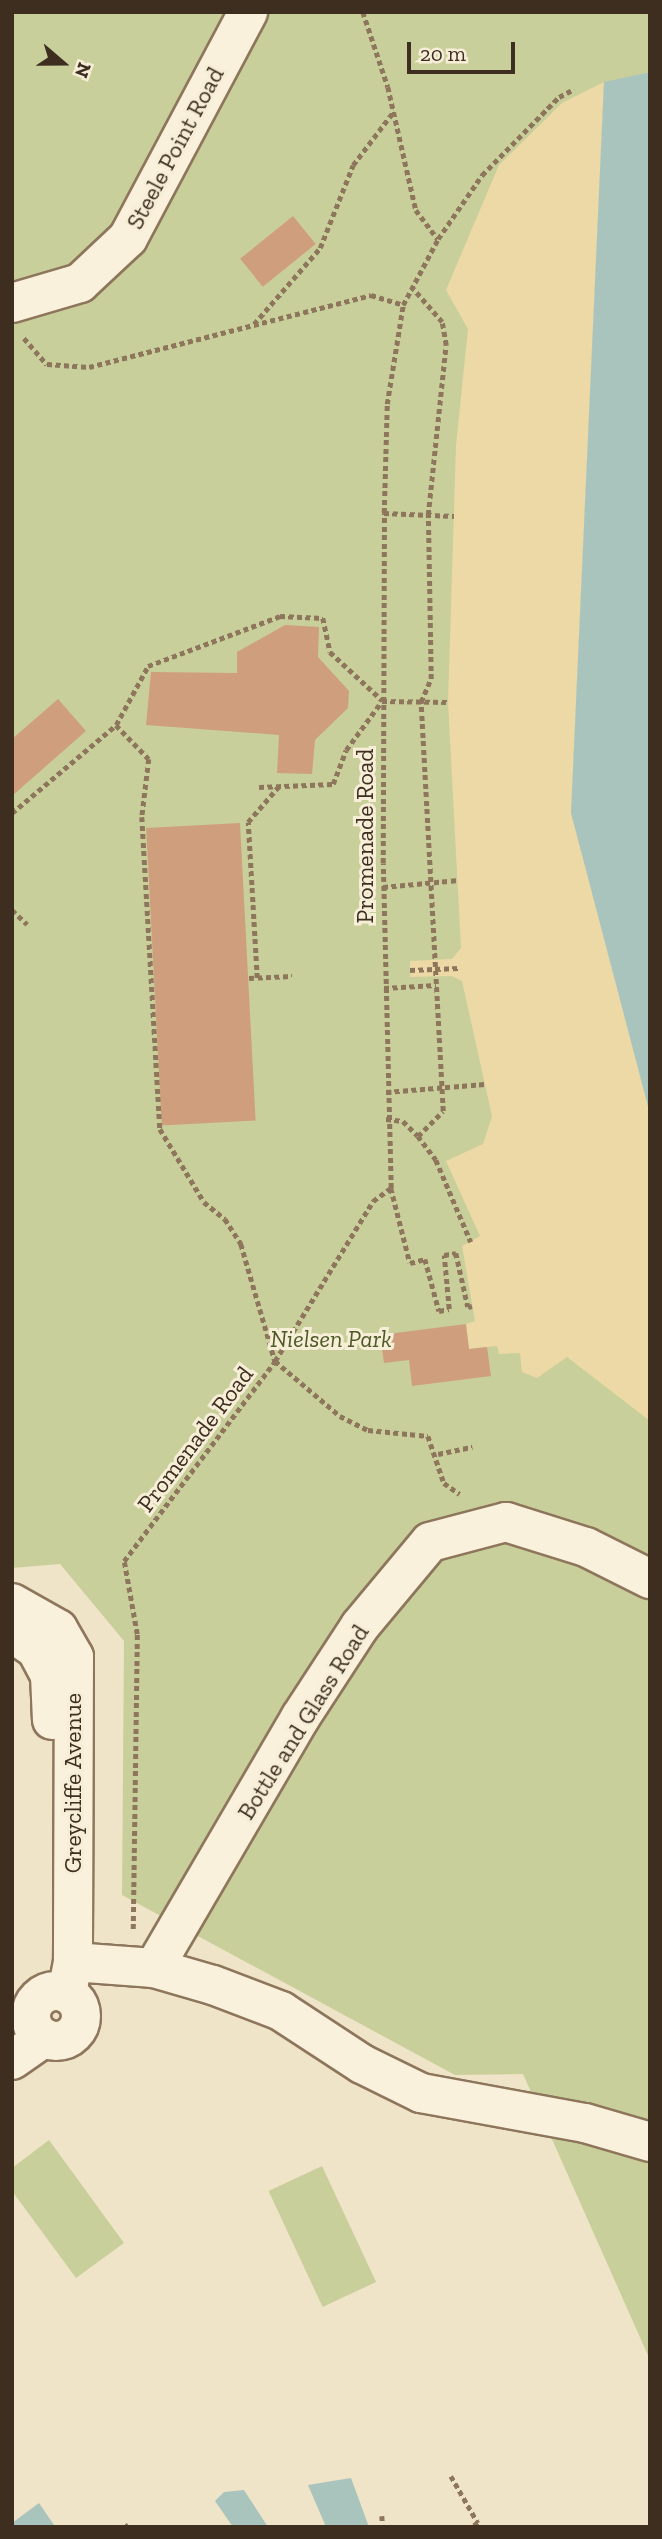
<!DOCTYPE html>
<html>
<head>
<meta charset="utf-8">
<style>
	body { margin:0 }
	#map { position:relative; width:662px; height:2539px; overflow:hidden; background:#f0e4c8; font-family:"Zilla Slab",serif }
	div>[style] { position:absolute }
	.green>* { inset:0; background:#c9cf9b; transform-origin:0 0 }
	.sand>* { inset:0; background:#ecd9a5 }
	.water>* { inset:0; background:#a9c4bc }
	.building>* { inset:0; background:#cf9f7d; transform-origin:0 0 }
	.path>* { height:4.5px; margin-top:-2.25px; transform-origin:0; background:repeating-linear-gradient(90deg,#8d765c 0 5px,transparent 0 8.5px) }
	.roads { filter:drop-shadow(2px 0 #8d765c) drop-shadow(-2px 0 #8d765c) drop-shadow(0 2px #8d765c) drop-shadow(0 -2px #8d765c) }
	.minor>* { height:38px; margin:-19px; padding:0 19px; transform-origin:19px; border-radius:19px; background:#faf1dc }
	.minor>.ring { margin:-19px; padding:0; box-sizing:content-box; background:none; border:38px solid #faf1dc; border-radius:50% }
	span { translate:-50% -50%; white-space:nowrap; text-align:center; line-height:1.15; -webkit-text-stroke:6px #f7eed8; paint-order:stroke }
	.street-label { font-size:24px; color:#3d2e20 }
	.park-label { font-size:24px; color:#4d5a26; font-style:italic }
	.frame { position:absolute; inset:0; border:14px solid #3d2e20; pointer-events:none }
	.north { position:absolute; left:28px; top:28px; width:70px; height:70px; -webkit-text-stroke:5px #f7eed8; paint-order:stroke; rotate:110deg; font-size:19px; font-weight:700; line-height:28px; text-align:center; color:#3d2e20 }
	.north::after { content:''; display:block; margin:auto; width:24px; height:32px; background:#3d2e20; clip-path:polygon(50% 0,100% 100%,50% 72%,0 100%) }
	.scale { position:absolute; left:407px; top:42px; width:108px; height:32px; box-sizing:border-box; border:4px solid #3d2e20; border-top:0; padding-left:9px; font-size:21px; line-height:24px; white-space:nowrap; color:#3d2e20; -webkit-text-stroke:5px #f7eed8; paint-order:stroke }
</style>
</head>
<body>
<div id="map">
	<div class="green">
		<i style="clip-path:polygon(12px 12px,650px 12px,650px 72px,604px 83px,571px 813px,650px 1114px,650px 2360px,523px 2074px,455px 2075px,122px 1895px,124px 1641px,60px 1564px,12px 1568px)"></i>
		<i style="clip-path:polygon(49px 2140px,124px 2243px,76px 2278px,12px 2191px,12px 2168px)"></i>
		<i style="left:322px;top:2166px;width:128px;height:59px;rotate:65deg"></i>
	</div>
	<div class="sand">
		<i style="clip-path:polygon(604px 82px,571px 813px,650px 1114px,650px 1421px,567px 1357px,537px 1378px,522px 1372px,520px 1353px,499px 1354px,497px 1346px,469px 1349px,466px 1324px,475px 1321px,462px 1246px,480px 1236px,446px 1161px,483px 1144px,492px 1116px,462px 981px,452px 976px,410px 977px,410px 961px,452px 959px,461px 948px,448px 702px,456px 445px,468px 329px,446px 290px,499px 165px,562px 103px)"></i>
	</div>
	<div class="water">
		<i style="clip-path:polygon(650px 72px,650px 1114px,571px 813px,604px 82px)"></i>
		<i style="clip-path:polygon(351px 2478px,369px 2527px,326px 2527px,308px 2485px)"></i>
		<i style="clip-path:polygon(244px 2490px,268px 2527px,233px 2527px,215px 2501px,224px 2492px)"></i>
		<i style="clip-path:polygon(39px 2503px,54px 2525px,12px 2527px,12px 2523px)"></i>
	</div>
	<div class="building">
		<i style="left:293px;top:216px;width:36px;height:68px;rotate:51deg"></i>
		<i style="clip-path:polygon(285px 625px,319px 627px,318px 657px,349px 691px,348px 708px,315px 740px,312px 774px,277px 773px,279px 735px,146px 725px,151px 672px,237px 673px,237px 652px)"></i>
		<i style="clip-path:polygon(58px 699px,86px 731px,12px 796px,12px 739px)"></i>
		<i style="left:240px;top:823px;width:298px;height:94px;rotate:87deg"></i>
		<i style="clip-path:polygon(466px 1324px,469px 1349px,487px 1347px,491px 1376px,412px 1386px,409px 1360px,384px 1363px,380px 1335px)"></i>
	</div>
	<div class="path">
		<i style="left:363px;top:12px;width:79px;rotate:71.6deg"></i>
		<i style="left:388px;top:87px;width:126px;rotate:77.2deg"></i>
		<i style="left:416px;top:210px;width:36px;rotate:53deg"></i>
		<i style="left:254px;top:324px;width:101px;rotate:-49deg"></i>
		<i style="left:320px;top:248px;width:89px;rotate:-68.3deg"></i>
		<i style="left:353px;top:165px;width:68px;rotate:-52.8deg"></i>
		<i style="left:24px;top:338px;width:35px;rotate:49deg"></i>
		<i style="left:47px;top:364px;width:42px;rotate:4.1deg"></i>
		<i style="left:89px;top:367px;width:291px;rotate:-14.3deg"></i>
		<i style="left:371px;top:295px;width:34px;rotate:17deg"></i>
		<i style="left:384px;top:513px;width:70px;rotate:2.5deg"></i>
		<i style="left:116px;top:725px;width:47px;rotate:45.9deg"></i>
		<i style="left:149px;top:759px;width:58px;rotate:96.9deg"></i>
		<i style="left:142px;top:817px;width:313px;rotate:86.7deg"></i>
		<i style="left:160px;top:1129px;width:85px;rotate:58.9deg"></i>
		<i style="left:204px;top:1202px;width:27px;rotate:39deg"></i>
		<i style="left:225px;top:1219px;width:30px;rotate:57deg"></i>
		<i style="left:241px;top:1244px;width:122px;rotate:73.8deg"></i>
		<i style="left:275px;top:1361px;width:85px;rotate:40.2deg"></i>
		<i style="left:340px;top:1416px;width:31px;rotate:27deg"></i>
		<i style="left:368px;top:1430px;width:60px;rotate:5.7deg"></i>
		<i style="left:428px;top:1436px;width:50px;rotate:71.2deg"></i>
		<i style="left:444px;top:1483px;width:19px;rotate:35deg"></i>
		<i style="left:259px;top:787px;width:74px;rotate:-2.3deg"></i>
		<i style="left:333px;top:784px;width:36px;rotate:-69deg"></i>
		<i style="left:346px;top:750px;width:61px;rotate:-53.7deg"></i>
		<i style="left:382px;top:701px;width:66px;rotate:0.9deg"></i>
		<i style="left:12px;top:813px;width:136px;rotate:-40.2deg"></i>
		<i style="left:116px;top:725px;width:67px;rotate:-61.5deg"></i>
		<i style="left:148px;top:666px;width:141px;rotate:-20.7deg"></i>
		<i style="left:280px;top:616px;width:43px;rotate:2.7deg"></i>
		<i style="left:323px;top:618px;width:35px;rotate:78deg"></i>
		<i style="left:330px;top:652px;width:71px;rotate:42.7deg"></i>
		<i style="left:383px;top:887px;width:76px;rotate:-5.3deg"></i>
		<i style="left:12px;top:910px;width:21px;rotate:43deg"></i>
		<i style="left:410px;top:970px;width:49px;rotate:-2.3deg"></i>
		<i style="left:249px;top:978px;width:43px;rotate:-2.7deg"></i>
		<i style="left:257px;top:978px;width:156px;rotate:-93.3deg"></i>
		<i style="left:248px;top:822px;width:48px;rotate:-49.3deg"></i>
		<i style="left:384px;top:988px;width:52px;rotate:-3.3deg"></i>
		<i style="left:386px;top:1092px;width:99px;rotate:-4.6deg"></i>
		<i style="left:386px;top:1119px;width:17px;rotate:7deg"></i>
		<i style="left:403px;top:1121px;width:21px;rotate:45deg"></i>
		<i style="left:418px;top:1136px;width:35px;rotate:-45deg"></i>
		<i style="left:443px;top:1111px;width:410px;rotate:-93.1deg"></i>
		<i style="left:421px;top:702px;width:25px;rotate:-67deg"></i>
		<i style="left:431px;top:679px;width:164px;rotate:-91deg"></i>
		<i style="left:428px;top:515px;width:171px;rotate:-84deg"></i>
		<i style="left:446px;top:345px;width:23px;rotate:-100deg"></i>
		<i style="left:442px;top:322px;width:43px;rotate:-131.2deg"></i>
		<i style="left:418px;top:1136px;width:30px;rotate:53deg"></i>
		<i style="left:436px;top:1160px;width:89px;rotate:66.9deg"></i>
		<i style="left:391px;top:1188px;width:77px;rotate:75.8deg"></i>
		<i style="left:410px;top:1263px;width:16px;rotate:-15deg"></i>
		<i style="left:425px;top:1259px;width:54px;rotate:74.9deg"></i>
		<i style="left:439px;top:1311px;width:10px;rotate:-11deg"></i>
		<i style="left:449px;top:1309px;width:54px;rotate:-95.3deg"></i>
		<i style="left:444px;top:1255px;width:12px;rotate:-9deg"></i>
		<i style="left:456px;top:1253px;width:55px;rotate:77.5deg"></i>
		<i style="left:468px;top:1307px;width:4px;rotate:-14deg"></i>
		<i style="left:438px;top:1454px;width:35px;rotate:-12deg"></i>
		<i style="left:133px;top:1929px;width:295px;rotate:-89.2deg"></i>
		<i style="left:137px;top:1634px;width:74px;rotate:-100.1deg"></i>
		<i style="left:124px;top:1561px;width:251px;rotate:-52.9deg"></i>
		<i style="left:275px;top:1361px;width:188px;rotate:-58.5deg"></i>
		<i style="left:373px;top:1201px;width:22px;rotate:-36deg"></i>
		<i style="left:391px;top:1188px;width:325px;rotate:-91.4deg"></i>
		<i style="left:383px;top:863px;width:350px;rotate:-89.8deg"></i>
		<i style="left:384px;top:513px;width:109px;rotate:-88.4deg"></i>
		<i style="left:387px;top:404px;width:100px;rotate:-80.8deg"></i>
		<i style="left:403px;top:305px;width:75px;rotate:-62.1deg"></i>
		<i style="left:438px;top:239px;width:78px;rotate:-55.5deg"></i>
		<i style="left:482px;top:175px;width:110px;rotate:-45.4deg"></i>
		<i style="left:559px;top:97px;width:17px;rotate:-28deg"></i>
		<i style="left:451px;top:2476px;width:54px;rotate:60.1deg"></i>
		<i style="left:478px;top:2523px;width:7px;rotate:146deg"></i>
		<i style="left:382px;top:2516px;width:11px;rotate:85deg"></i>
		<i style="left:125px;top:2524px;width:4px;rotate:56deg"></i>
	</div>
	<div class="roads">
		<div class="minor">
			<i style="left:12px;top:303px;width:71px;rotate:-16.4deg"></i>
			<i style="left:80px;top:283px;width:66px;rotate:-43.2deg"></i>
			<i style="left:128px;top:238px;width:256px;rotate:-62deg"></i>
			<i style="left:12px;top:1603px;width:53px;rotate:29.5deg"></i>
			<i style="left:58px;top:1629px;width:32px;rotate:60deg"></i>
			<i style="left:74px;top:1657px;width:305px;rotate:90.2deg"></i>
			<i style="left:73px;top:1962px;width:32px;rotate:101deg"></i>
			<i style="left:12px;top:1633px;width:29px;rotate:34deg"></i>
			<i style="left:36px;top:1649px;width:30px;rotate:62deg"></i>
			<i style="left:50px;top:1675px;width:45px;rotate:87.5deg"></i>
			<i style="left:73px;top:1962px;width:81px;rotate:4.2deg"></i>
			<i style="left:154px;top:1968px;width:61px;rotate:16.1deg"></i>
			<i style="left:213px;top:1985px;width:73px;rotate:20.9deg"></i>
			<i style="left:281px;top:2011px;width:97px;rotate:33.2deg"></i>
			<i style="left:362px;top:2064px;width:66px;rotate:26.2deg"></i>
			<i style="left:421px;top:2093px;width:167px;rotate:10.4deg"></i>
			<i style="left:585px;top:2123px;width:68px;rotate:16.3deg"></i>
			<i style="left:154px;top:1968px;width:290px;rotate:-59.7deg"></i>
			<i style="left:300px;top:1718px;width:110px;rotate:-56.9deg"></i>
			<i style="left:360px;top:1626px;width:109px;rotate:-50.2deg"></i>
			<i style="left:430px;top:1542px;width:79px;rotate:-14.7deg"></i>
			<i style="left:506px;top:1522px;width:84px;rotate:17.4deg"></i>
			<i style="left:586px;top:1547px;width:72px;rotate:26.6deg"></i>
			<i class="ring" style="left:31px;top:1991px;width:12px;height:12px"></i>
			<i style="left:12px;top:2060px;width:39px;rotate:-35deg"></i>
		</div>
	</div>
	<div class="street-label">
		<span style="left:175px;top:148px;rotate:-62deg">Steele Point Road</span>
		<span style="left:365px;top:836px;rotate:-90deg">Promenade Road</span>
		<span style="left:195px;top:1439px;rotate:-53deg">Promenade Road</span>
		<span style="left:303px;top:1722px;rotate:-58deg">Bottle and Glass Road</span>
		<span style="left:73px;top:1783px;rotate:-90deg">Greycliffe Avenue</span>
	</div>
	<div class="park-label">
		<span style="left:331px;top:1339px">Nielsen Park</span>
	</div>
	<div class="frame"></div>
	<div class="north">N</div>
	<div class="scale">20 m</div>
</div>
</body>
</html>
